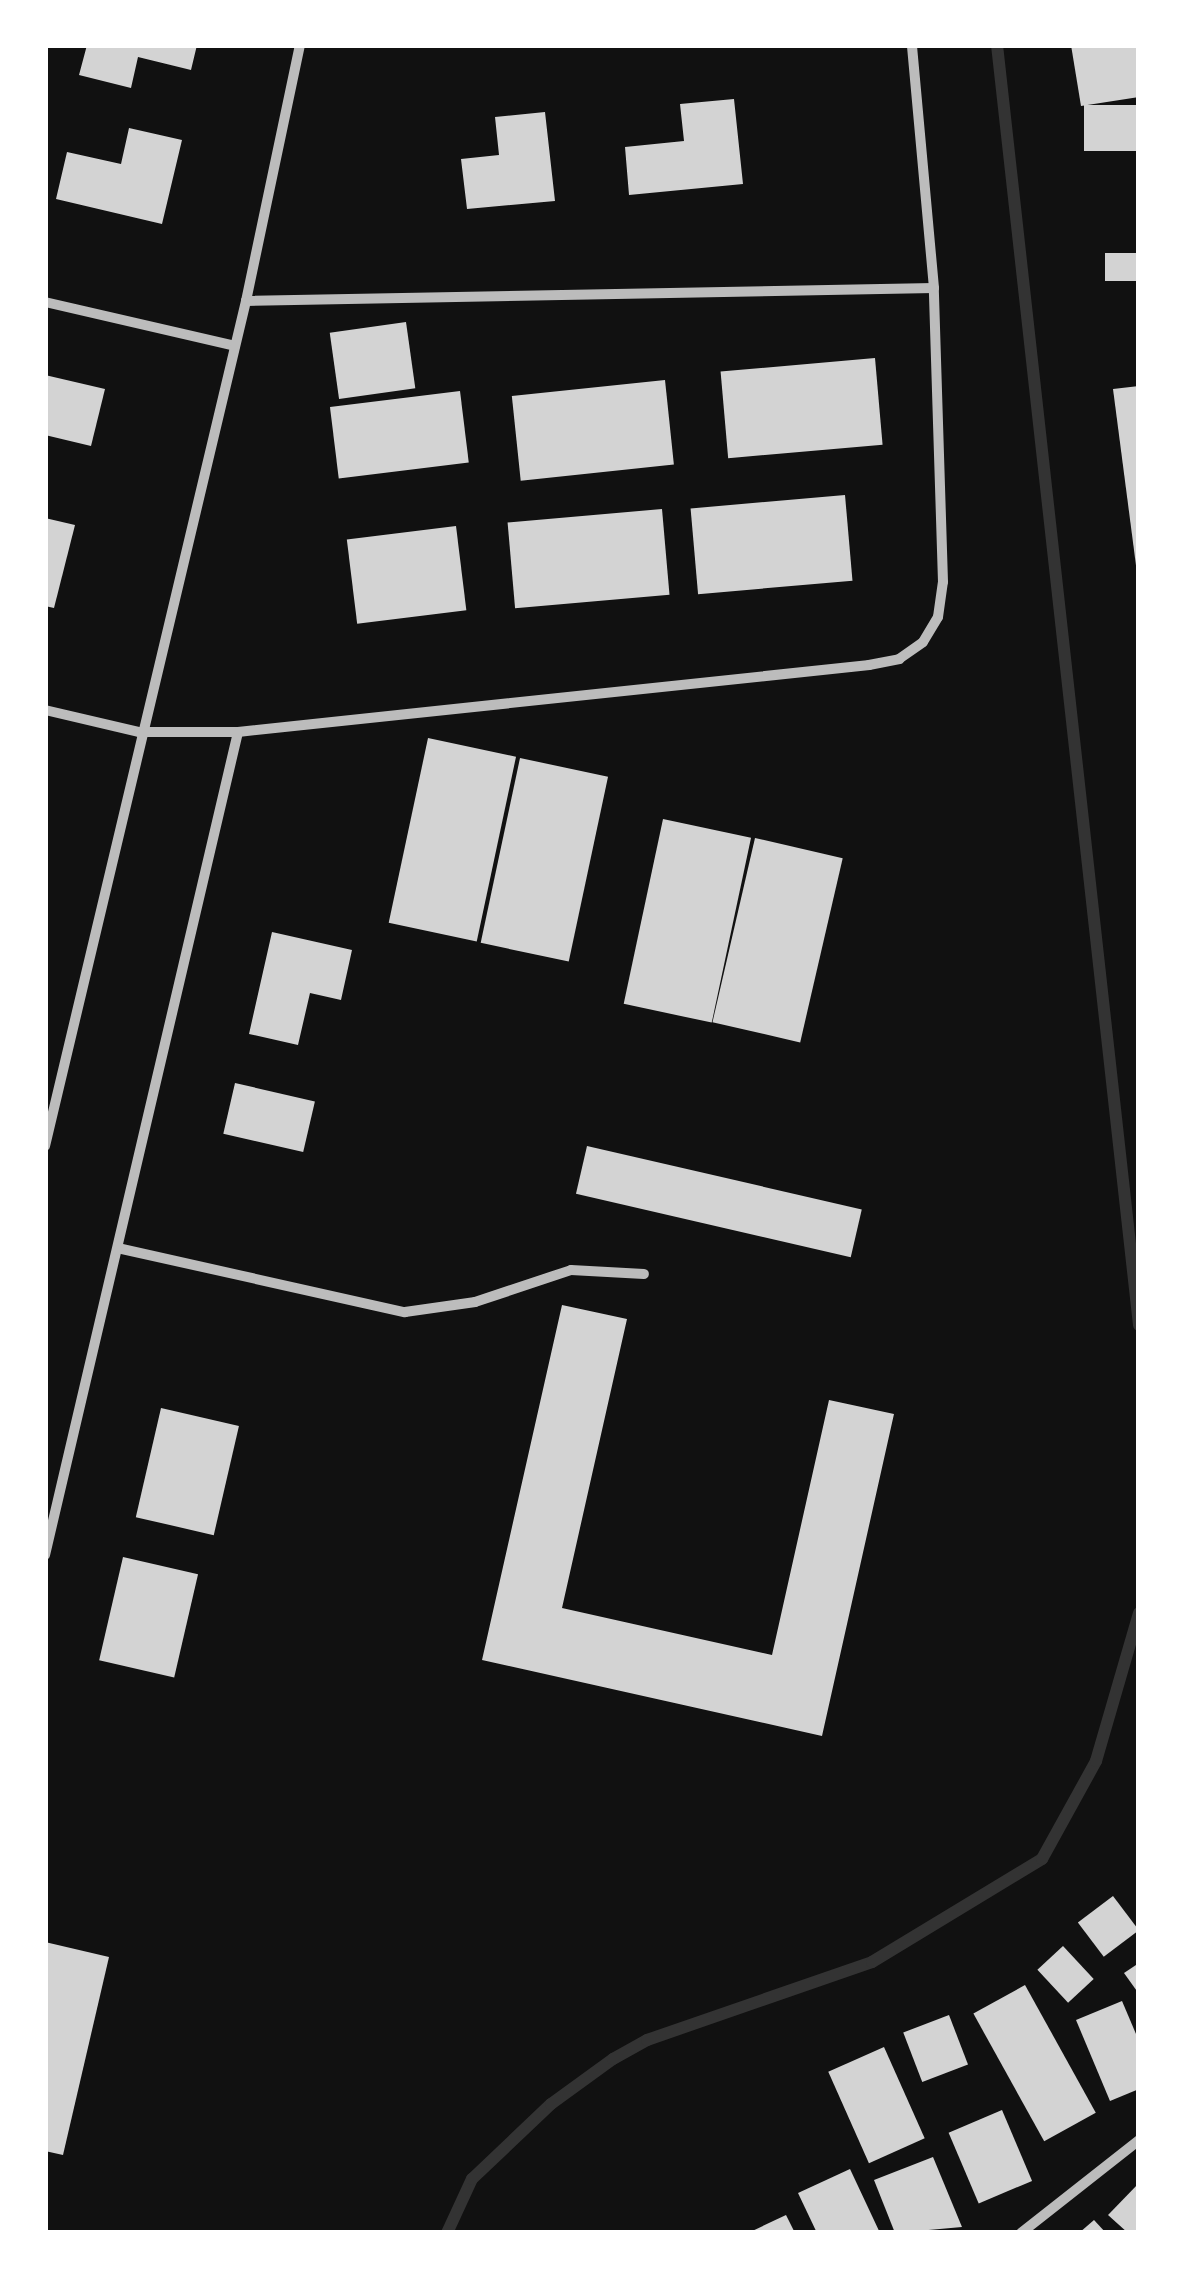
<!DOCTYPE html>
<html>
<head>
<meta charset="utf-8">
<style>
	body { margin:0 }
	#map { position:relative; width:1184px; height:2278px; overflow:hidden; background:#111; font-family:"Varela Round",sans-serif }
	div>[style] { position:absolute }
	.stream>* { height:12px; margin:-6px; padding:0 6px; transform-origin:6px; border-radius:6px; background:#333 }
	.building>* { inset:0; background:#d3d3d3; transform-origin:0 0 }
	.minor>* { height:10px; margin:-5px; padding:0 5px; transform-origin:5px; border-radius:5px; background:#bcbcbc }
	span { translate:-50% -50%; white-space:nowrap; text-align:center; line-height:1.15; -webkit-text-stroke:8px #fff; paint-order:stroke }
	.frame { position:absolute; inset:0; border:48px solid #fff; pointer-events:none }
</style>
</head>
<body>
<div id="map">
	<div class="stream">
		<i style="left:997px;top:45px;width:1288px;rotate:83.67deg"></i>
		<i style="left:447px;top:2233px;width:60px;rotate:-65.2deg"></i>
		<i style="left:472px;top:2179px;width:109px;rotate:-43.5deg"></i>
		<i style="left:551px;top:2104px;width:77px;rotate:-36deg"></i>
		<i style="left:613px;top:2059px;width:39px;rotate:-29deg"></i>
		<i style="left:647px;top:2040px;width:238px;rotate:-19.1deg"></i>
		<i style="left:872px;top:1962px;width:199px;rotate:-31.2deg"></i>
		<i style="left:1042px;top:1859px;width:112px;rotate:-61.1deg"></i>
		<i style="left:1096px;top:1761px;width:154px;rotate:-73.8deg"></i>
	</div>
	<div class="building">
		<i style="clip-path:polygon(87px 45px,197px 45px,191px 70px,138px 57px,131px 88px,79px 75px)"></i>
		<i style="clip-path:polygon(1071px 45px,1139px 45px,1139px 97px,1081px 106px)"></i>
		<i style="clip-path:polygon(734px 99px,743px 184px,629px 195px,625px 147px,684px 141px,680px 104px)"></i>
		<i style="left:1139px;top:105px;width:46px;height:55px;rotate:90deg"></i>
		<i style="clip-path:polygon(545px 112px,555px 201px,467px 209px,461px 159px,499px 155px,495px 117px)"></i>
		<i style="clip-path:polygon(129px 128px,182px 140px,162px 224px,56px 199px,67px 152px,121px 164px)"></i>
		<i style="left:1139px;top:253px;width:28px;height:34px;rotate:90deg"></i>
		<i style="left:406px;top:322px;width:67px;height:77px;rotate:82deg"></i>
		<i style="left:875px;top:358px;width:87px;height:155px;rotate:85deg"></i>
		<i style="clip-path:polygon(45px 375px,105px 389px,91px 446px,45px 435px)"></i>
		<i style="left:665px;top:380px;width:85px;height:154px;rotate:84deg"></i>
		<i style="clip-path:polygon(1139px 386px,1139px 573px,1137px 573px,1113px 389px)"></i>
		<i style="left:460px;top:391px;width:72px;height:131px;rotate:83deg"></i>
		<i style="left:845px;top:495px;width:86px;height:155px;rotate:85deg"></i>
		<i style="left:662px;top:509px;width:86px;height:155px;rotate:85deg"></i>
		<i style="clip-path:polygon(45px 518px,75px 525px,54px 608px,45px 606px)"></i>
		<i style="left:456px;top:526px;width:85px;height:110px;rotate:83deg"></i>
		<i style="left:428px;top:738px;width:90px;height:189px;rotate:12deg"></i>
		<i style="left:520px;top:758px;width:90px;height:189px;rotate:12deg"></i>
		<i style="left:663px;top:819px;width:90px;height:189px;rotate:12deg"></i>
		<i style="left:755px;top:838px;width:90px;height:189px;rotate:13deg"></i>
		<i style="clip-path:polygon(272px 932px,352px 950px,341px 1000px,310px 993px,298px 1045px,249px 1034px)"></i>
		<i style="left:235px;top:1083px;width:82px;height:52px;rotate:13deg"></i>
		<i style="left:587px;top:1146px;width:282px;height:49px;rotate:13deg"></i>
		<i style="clip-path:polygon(562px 1305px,627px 1319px,562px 1608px,772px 1655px,829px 1400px,894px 1414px,822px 1736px,482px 1660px)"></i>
		<i style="left:161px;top:1408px;width:80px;height:112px;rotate:13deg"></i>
		<i style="left:123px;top:1557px;width:77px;height:106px;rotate:13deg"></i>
		<i style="left:1113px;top:1896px;width:43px;height:44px;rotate:53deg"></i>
		<i style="clip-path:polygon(45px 1942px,109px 1957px,63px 2155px,45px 2151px)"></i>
		<i style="left:1063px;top:1946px;width:45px;height:35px;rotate:47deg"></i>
		<i style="clip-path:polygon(1139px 1963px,1139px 1994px,1124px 1973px)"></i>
		<i style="left:1025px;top:1985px;width:146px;height:59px;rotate:61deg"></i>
		<i style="clip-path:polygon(1122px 2001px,1139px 2041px,1139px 2089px,1110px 2101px,1076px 2020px)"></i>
		<i style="left:949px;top:2015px;width:53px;height:49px;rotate:69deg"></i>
		<i style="left:884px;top:2047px;width:100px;height:61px;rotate:66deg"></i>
		<i style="left:1002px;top:2110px;width:77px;height:58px;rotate:67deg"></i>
		<i style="clip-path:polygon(933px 2157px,962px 2227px,895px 2233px,874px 2180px)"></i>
		<i style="clip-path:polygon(850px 2169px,880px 2233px,817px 2233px,798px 2193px)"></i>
		<i style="clip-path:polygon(1139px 2183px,1139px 2233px,1128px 2233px,1108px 2215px)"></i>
		<i style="clip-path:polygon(786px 2215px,795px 2233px,748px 2233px)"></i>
		<i style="clip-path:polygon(1094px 2220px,1106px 2233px,1079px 2233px)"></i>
	</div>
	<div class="minor">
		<i style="left:246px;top:301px;width:262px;rotate:-78.1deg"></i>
		<i style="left:45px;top:302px;width:195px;rotate:13deg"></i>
		<i style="left:45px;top:710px;width:97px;rotate:13.2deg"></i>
		<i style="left:139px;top:732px;width:99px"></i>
		<i style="left:238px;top:732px;width:635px;rotate:-6.06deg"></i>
		<i style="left:869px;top:665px;width:31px;rotate:-11deg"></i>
		<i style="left:899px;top:659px;width:29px;rotate:-35deg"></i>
		<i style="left:923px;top:642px;width:29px;rotate:-59deg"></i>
		<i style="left:938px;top:617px;width:35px;rotate:-82deg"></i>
		<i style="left:943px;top:582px;width:294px;rotate:-91.8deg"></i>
		<i style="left:934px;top:288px;width:244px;rotate:-95.2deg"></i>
		<i style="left:45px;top:1146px;width:869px;rotate:-76.62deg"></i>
		<i style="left:246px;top:301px;width:688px;rotate:-1.08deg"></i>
		<i style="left:122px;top:1249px;width:290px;rotate:12.6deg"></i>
		<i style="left:405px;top:1312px;width:71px;rotate:-8.1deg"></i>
		<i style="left:475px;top:1302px;width:101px;rotate:-18.4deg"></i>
		<i style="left:571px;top:1270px;width:73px;rotate:3.1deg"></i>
		<i style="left:45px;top:1555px;width:845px;rotate:-76.8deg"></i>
		<i style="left:1021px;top:2233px;width:150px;rotate:-38.2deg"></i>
	</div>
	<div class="frame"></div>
</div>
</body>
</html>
